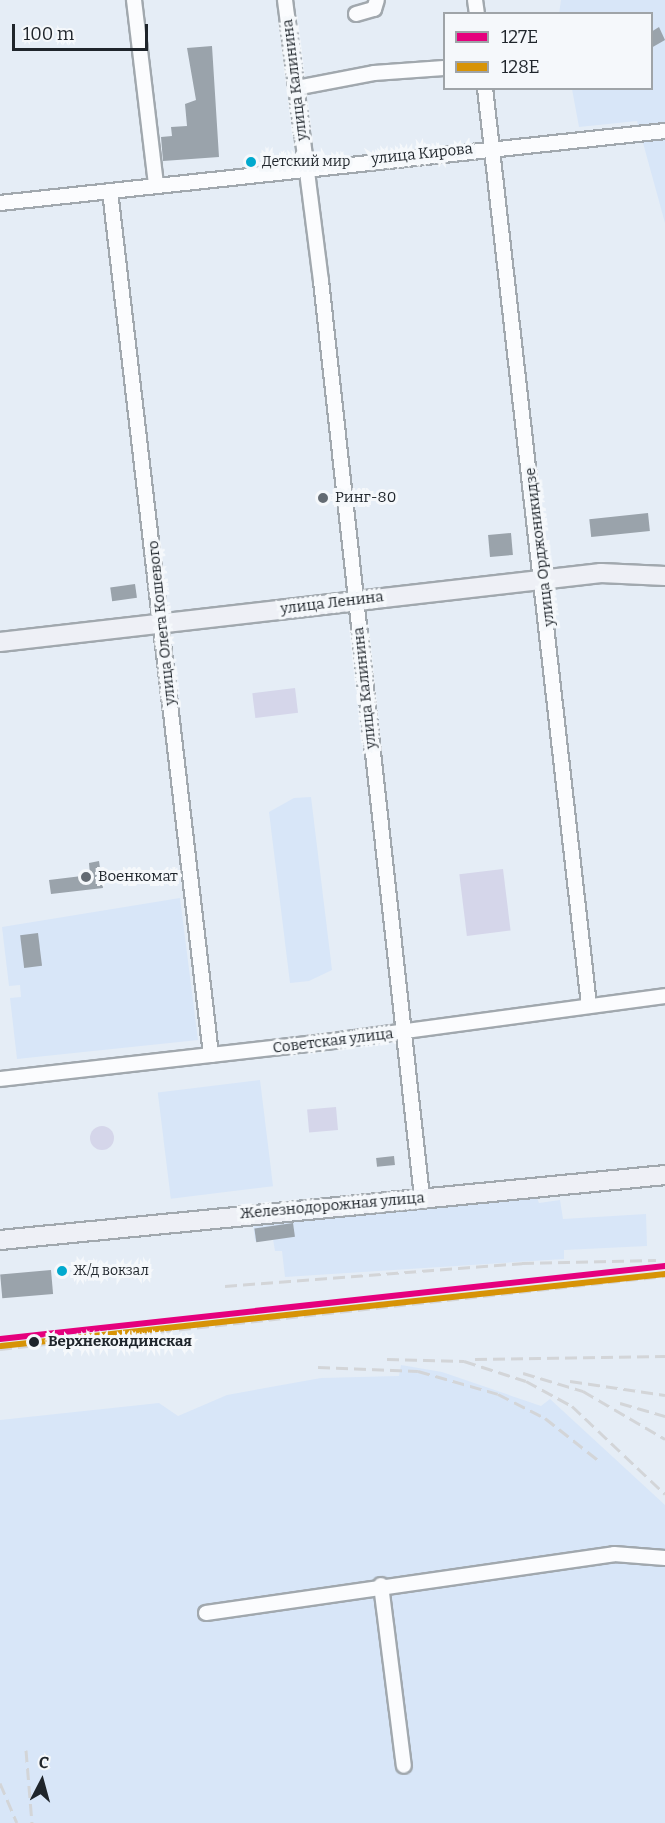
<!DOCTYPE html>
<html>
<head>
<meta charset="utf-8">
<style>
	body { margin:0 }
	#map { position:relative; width:665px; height:1823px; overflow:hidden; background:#e5edf6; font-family:Bitter,serif }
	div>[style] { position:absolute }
	.built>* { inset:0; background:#d8e6f8; transform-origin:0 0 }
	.green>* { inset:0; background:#d5d6ea; transform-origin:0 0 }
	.round { border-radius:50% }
	.building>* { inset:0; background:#9aa3ab; transform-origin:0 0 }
	.roads { filter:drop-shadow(2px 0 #a1a8ae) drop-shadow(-2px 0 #a1a8ae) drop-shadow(0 2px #a1a8ae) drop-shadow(0 -2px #a1a8ae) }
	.minor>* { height:14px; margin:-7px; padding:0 7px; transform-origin:7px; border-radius:7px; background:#fbfcfe }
	.major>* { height:18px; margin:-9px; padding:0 9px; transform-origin:9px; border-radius:9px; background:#eef0f6 }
	.rail>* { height:3px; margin-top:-1.5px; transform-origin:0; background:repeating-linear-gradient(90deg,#d3d5d8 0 12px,transparent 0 18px) }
	.rail-1>* { height:6px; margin:-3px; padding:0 3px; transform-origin:3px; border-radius:3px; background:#e5007d }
	.rail-2>* { height:6px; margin:-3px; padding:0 3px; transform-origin:3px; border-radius:3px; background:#d79306 }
	.dots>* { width:16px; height:16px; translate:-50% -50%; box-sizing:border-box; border:3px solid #f5f8fb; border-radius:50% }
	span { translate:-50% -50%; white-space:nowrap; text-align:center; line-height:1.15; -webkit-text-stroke:6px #f5f8fb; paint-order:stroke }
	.bus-label { font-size:14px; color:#1f252b }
	.left { translate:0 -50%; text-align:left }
	.street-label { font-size:15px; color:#1f252b }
	.poi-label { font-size:15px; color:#1f252b }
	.stop-label { font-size:15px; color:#1f252b; font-weight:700 }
	.legend { position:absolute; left:443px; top:12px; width:210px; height:78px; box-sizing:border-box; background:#f5f8fb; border:2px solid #9fa4a8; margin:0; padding:8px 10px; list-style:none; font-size:18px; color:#1f252b }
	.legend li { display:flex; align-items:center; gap:12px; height:30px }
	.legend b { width:30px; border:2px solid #9fa4a8 }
	.north { position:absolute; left:12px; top:1751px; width:60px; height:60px; -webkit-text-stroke:4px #f5f8fb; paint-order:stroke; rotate:6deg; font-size:16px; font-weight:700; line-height:24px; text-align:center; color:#1f252b }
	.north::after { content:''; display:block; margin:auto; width:21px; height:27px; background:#1f252b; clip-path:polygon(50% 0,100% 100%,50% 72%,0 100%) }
	.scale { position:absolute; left:12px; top:24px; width:136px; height:27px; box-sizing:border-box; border:3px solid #1f252b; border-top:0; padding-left:8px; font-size:18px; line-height:21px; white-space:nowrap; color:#1f252b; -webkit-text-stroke:4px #f5f8fb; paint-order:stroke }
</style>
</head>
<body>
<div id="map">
	<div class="built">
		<i style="clip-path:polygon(561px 0,665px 0,665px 223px,637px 121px,579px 127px,572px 89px,652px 88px,652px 14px,559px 14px)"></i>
		<i style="clip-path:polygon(311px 797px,332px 970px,309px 981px,290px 983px,269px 812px,294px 798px)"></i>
		<i style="clip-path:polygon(180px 898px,198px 1040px,17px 1059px,10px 998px,21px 997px,20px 985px,9px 986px,2px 927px)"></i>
		<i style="left:260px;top:1080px;width:107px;height:103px;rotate:83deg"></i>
		<i style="clip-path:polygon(537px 1198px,539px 1203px,560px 1200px,563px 1219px,646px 1214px,647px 1246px,564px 1250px,564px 1259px,285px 1277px,282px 1251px,275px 1251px,273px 1239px,255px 1241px,253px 1223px)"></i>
		<i style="clip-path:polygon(401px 1365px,442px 1372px,541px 1406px,550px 1399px,665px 1505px,665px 1823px,0 1823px,0 1420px,159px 1403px,178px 1416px,227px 1395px,321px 1378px,399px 1376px)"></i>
	</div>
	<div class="green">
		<i style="left:295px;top:688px;width:25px;height:43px;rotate:83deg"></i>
		<i style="left:503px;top:869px;width:62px;height:44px;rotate:83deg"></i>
		<i style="left:336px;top:1107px;width:23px;height:29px;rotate:85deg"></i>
		<i class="round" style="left:90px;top:1126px;width:24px;height:24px"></i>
	</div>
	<div class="building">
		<i style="clip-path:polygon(659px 27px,665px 40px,651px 48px,651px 32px)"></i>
		<i style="clip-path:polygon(212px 46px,219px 157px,163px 161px,161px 137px,172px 136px,171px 127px,187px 126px,185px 104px,196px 100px,187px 48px)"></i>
		<i style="left:648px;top:513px;width:18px;height:59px;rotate:84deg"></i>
		<i style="left:511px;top:533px;width:22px;height:23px;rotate:85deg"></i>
		<i style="left:135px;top:584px;width:14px;height:25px;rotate:82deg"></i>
		<i style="clip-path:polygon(99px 861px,103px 888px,51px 894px,49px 880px,90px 875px,89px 863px)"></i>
		<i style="left:38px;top:933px;width:33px;height:18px;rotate:83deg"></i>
		<i style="left:394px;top:1156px;width:9px;height:18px;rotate:84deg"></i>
		<i style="left:293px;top:1223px;width:14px;height:39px;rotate:82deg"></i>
		<i style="left:51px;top:1270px;width:24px;height:51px;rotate:85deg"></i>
	</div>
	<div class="roads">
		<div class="minor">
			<i style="left:134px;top:0;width:186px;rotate:83.2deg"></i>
			<i style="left:285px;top:0;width:283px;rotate:82.7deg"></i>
			<i style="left:321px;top:281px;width:922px;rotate:83.71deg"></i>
			<i style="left:475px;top:0;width:14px;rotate:82deg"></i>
			<i style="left:356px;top:14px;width:19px;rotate:-16deg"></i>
			<i style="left:374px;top:9px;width:9px;rotate:-72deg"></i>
			<i style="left:296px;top:88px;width:79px;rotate:-10.9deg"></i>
			<i style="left:374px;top:73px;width:70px;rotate:-4.1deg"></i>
			<i style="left:485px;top:88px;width:923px;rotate:83.53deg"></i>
			<i style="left:110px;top:191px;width:870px;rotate:83.33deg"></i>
			<i style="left:0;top:203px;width:669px;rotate:-6.18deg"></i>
			<i style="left:0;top:1079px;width:342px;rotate:-6.5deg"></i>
			<i style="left:340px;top:1040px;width:328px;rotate:-7.7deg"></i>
			<i style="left:381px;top:1585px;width:182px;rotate:82.8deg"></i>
			<i style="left:206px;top:1613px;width:412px;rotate:-8.2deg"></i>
			<i style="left:614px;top:1554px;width:51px;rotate:4.5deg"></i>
		</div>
		<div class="major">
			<i style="left:0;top:642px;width:605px;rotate:-6.55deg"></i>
			<i style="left:601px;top:573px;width:64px;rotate:2.7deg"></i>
			<i style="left:0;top:1240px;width:668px;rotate:-5.58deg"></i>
		</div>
	</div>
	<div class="rail">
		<i style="left:225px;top:1286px;width:298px;rotate:-4.4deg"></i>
		<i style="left:522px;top:1263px;width:134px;rotate:-1.3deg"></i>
		<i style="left:0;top:1349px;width:669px;rotate:-6.26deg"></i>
		<i style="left:387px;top:1359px;width:77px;rotate:1.5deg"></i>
		<i style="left:464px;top:1361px;width:65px;rotate:17.9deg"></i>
		<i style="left:526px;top:1381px;width:52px;rotate:28.5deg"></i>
		<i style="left:572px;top:1406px;width:128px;rotate:43.4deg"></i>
		<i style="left:475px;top:1359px;width:190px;rotate:-0.9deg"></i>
		<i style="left:318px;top:1367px;width:100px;rotate:2.3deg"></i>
		<i style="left:418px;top:1371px;width:83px;rotate:16deg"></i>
		<i style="left:498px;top:1394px;width:53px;rotate:27.1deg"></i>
		<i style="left:545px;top:1418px;width:68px;rotate:38.4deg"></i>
		<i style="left:523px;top:1373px;width:63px;rotate:16.7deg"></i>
		<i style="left:583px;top:1391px;width:95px;rotate:30.3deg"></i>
		<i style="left:570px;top:1381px;width:96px;rotate:8.4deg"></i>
		<i style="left:620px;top:1403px;width:47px;rotate:16.1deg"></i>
		<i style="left:26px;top:1750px;width:73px;rotate:85.3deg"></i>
		<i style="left:0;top:1783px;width:43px;rotate:67deg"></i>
	</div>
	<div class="rail-1">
		<i style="left:0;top:1339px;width:669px;rotate:-6.26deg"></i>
	</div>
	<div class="rail-2">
		<i style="left:1px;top:1346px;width:668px;rotate:-6.19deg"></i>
	</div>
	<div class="dots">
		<i style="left:251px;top:162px;background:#00a9ce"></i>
		<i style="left:323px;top:498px;background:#646b72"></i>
		<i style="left:86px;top:877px;background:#646b72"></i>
		<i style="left:62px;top:1271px;background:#00a9ce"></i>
		<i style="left:34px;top:1342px;background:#1f252b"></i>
	</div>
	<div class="bus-label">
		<span class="left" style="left:262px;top:162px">Детский мир</span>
		<span class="left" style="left:73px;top:1271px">Ж/д вокзал</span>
	</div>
	<div class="street-label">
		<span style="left:295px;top:80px;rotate:-97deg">улица Калинина</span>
		<span style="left:422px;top:154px;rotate:-6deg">улица Кирова</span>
		<span style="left:540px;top:547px;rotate:-97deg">улица Орджоникидзе</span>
		<span style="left:332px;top:603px;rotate:-7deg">улица Ленина</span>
		<span style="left:162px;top:623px;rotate:-96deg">улица Олега Кошевого</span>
		<span style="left:365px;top:688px;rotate:-96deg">улица Калинина</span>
		<span style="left:333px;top:1041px;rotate:-7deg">Советская улица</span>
		<span style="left:332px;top:1206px;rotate:-5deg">Железнодорожная улица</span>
	</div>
	<div class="poi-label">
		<span class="left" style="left:335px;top:498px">Ринг-80</span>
		<span class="left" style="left:98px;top:877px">Военкомат</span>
	</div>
	<div class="stop-label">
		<span class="left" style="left:48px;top:1342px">Верхнекондинская</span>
	</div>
	<ul class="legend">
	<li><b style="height:8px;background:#e5007d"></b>127Е</li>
	<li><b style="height:8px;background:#d79306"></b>128Е</li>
	</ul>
	<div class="north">С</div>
	<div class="scale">100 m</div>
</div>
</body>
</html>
